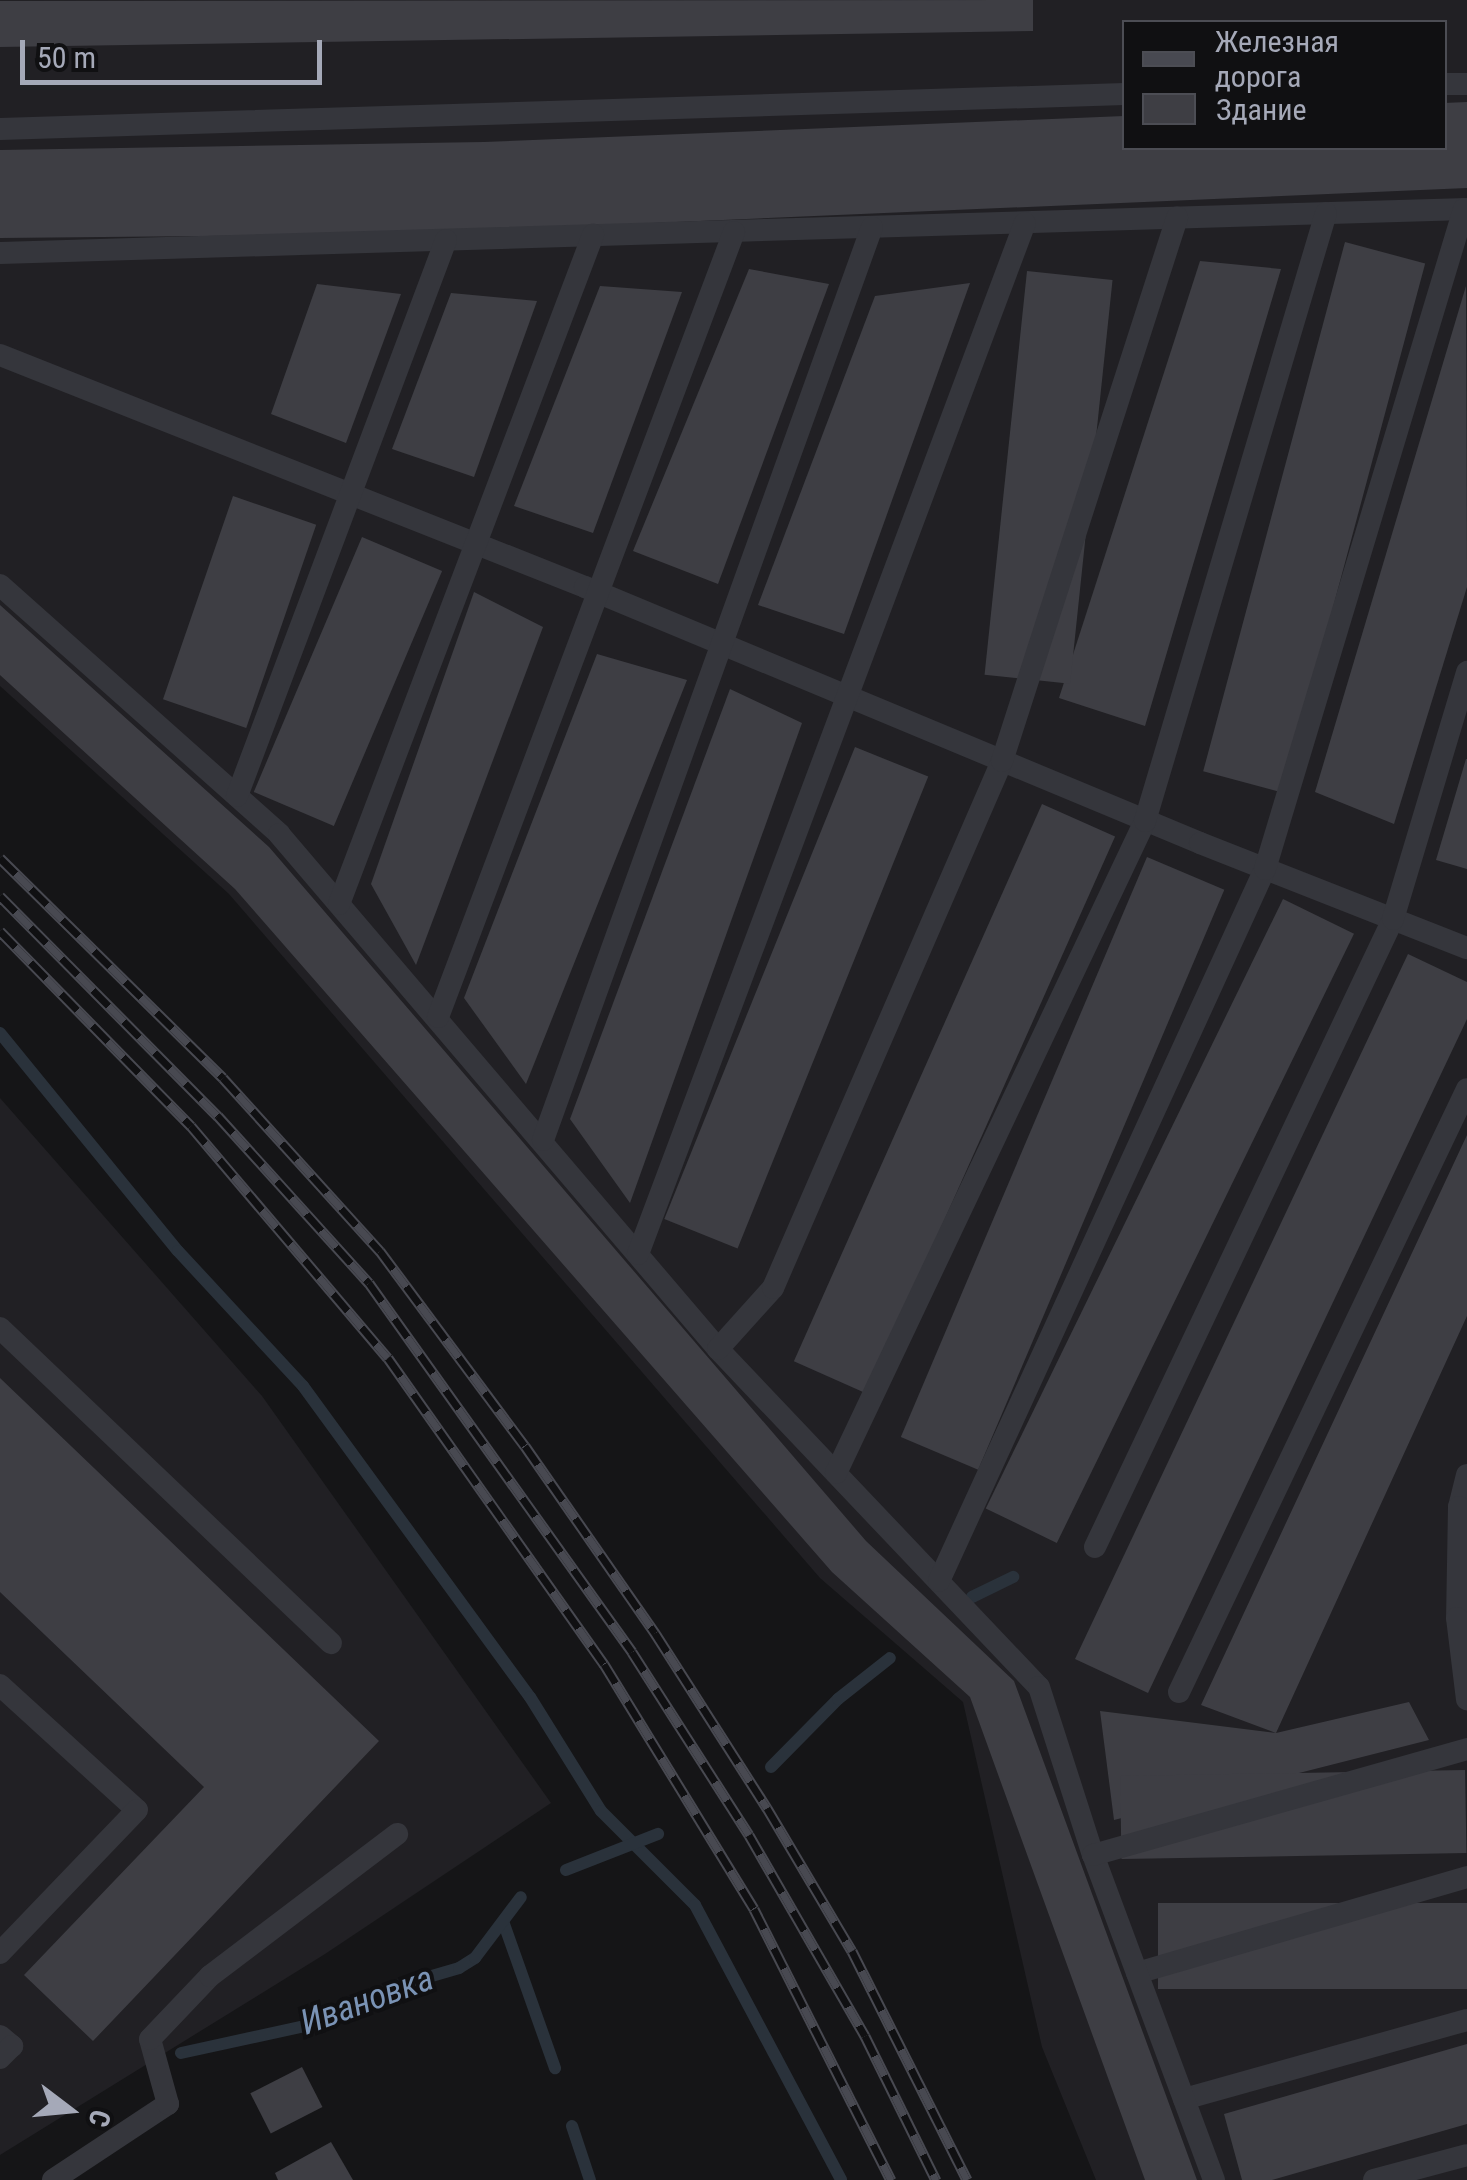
<!DOCTYPE html>
<html>
<head>
<meta charset="utf-8">
<style>
	body { margin:0 }
	#map { position:relative; width:1467px; height:2180px; overflow:hidden; background:#151517; font-family:"Roboto Condensed",sans-serif }
	div>[style] { position:absolute }
	.built>* { inset:0; background:#212024 }
	.stream>* { height:12px; margin:-6px; padding:0 6px; transform-origin:6px; border-radius:6px; background:#2a323b }
	.building>* { inset:0; background:#3e3e44; transform-origin:0 0 }
	.lane>* { height:22px; margin:-11px; padding:0 11px; transform-origin:11px; border-radius:11px; background:#35363c }
	.rail>* { height:11px; margin-top:-5.5px; transform-origin:0; background:repeating-linear-gradient(90deg,#101012 0 22px,#484951 0 44px); box-sizing:border-box; border-block:2px solid #484951 }
	span { translate:-50% -50%; white-space:nowrap; text-align:center; line-height:1.15; -webkit-text-stroke:8px #101012; paint-order:stroke }
	.water-label { font-size:35px; color:#7a93b5; font-style:italic }
	.legend { position:absolute; left:1122px; top:20px; width:325px; height:130px; box-sizing:border-box; background:#101012; border:2px solid #4c4d54; margin:0; padding:12px 18px; list-style:none; font-size:30px; color:#a5a9b8 }
	.legend li { display:flex; align-items:center; gap:20px; height:50px }
	.legend b { width:50px; border:2px solid #4c4d54 }
	.north { position:absolute; left:20px; top:2060px; width:100px; height:100px; -webkit-text-stroke:8px #101012; paint-order:stroke; rotate:106deg; font-size:28px; font-weight:700; line-height:40px; text-align:center; color:#a5a9b8 }
	.north::after { content:''; display:block; margin:auto; width:35px; height:45px; background:#a5a9b8; clip-path:polygon(50% 0,100% 100%,50% 72%,0 100%) }
	.scale { position:absolute; left:20px; top:40px; width:302px; height:45px; box-sizing:border-box; border:5px solid #a5a9b8; border-top:0; padding-left:12px; font-size:30px; line-height:35px; white-space:nowrap; color:#a5a9b8; -webkit-text-stroke:8px #101012; paint-order:stroke }
</style>
</head>
<body>
<div id="map">
	<div class="built">
		<i style="clip-path:polygon(evenodd,0 0,1467px 0,1467px 2180px,1096px 2180px,1042px 2047px,963px 1702px,820px 1578px,229px 894px,0 686px,0 0,1124px 22px,1444px 22px,1444px 148px,1124px 148px,1124px 22px)"></i>
		<i style="clip-path:polygon(0 1098px,262px 1396px,551px 1803px,325px 1954px,0 2155px)"></i>
	</div>
	<div class="stream">
		<i style="left:0;top:1033px;width:281px;rotate:50.8deg"></i>
		<i style="left:178px;top:1251px;width:184px;rotate:47.2deg"></i>
		<i style="left:303px;top:1386px;width:385px;rotate:53.9deg"></i>
		<i style="left:530px;top:1697px;width:134px;rotate:58.1deg"></i>
		<i style="left:601px;top:1811px;width:133px;rotate:45deg"></i>
		<i style="left:695px;top:1905px;width:311px;rotate:62deg"></i>
		<i style="left:972px;top:1597px;width:46px;rotate:-26deg"></i>
		<i style="left:771px;top:1767px;width:95px;rotate:-45.4deg"></i>
		<i style="left:838px;top:1699px;width:66px;rotate:-38.3deg"></i>
		<i style="left:566px;top:1870px;width:99px;rotate:-21.4deg"></i>
		<i style="left:504px;top:1924px;width:153px;rotate:70.5deg"></i>
		<i style="left:181px;top:2053px;width:131px;rotate:-12.3deg"></i>
		<i style="left:309px;top:2025px;width:93px;rotate:-24.1deg"></i>
		<i style="left:394px;top:1987px;width:68px;rotate:-16.3deg"></i>
		<i style="left:459px;top:1968px;width:19px;rotate:-32deg"></i>
		<i style="left:475px;top:1958px;width:76px;rotate:-53deg"></i>
		<i style="left:572px;top:2126px;width:57px;rotate:71.6deg"></i>
	</div>
	<div class="building">
		<i style="clip-path:polygon(1033px 0,1033px 31px,0 47px,0 1px)"></i>
		<i style="clip-path:polygon(1467px 102px,1467px 188px,397px 234px,0 238px,0 150px,484px 142px,1124px 116px,1124px 148px,1444px 148px,1444px 103px)"></i>
		<i style="left:1345px;top:242px;width:83px;height:548px;rotate:15deg"></i>
		<i style="clip-path:polygon(1200px 261px,1281px 269px,1145px 726px,1059px 698px)"></i>
		<i style="clip-path:polygon(749px 269px,829px 284px,718px 584px,633px 551px)"></i>
		<i style="left:1027px;top:271px;width:86px;height:406px;rotate:6deg"></i>
		<i style="clip-path:polygon(970px 283px,844px 634px,758px 605px,875px 296px)"></i>
		<i style="clip-path:polygon(317px 284px,401px 294px,346px 443px,271px 414px)"></i>
		<i style="clip-path:polygon(600px 286px,682px 292px,593px 533px,514px 506px)"></i>
		<i style="clip-path:polygon(1466px 286px,1467px 587px,1394px 824px,1315px 792px)"></i>
		<i style="clip-path:polygon(451px 293px,537px 301px,474px 477px,392px 449px)"></i>
		<i style="left:233px;top:496px;width:88px;height:215px;rotate:19deg"></i>
		<i style="left:362px;top:537px;width:87px;height:277px;rotate:23deg"></i>
		<i style="clip-path:polygon(474px 592px,543px 627px,416px 965px,371px 884px)"></i>
		<i style="clip-path:polygon(0 605px,269px 847px,866px 1541px,1014px 1681px,1197px 2180px,1145px 2180px,970px 1697px,832px 1572px,235px 889px,0 675px)"></i>
		<i style="clip-path:polygon(597px 654px,687px 680px,526px 1084px,464px 998px)"></i>
		<i style="clip-path:polygon(730px 689px,802px 723px,630px 1203px,570px 1119px)"></i>
		<i style="left:855px;top:747px;width:79px;height:509px;rotate:22deg"></i>
		<i style="clip-path:polygon(1466px 759px,1467px 759px,1467px 869px,1436px 860px)"></i>
		<i style="left:1042px;top:804px;width:80px;height:610px;rotate:24deg"></i>
		<i style="left:1147px;top:857px;width:84px;height:630px;rotate:23deg"></i>
		<i style="left:1283px;top:899px;width:79px;height:678px;rotate:26deg"></i>
		<i style="clip-path:polygon(1408px 954px,1467px 982px,1467px 1019px,1148px 1693px,1075px 1659px)"></i>
		<i style="clip-path:polygon(1467px 1135px,1467px 1316px,1276px 1733px,1409px 1702px,1429px 1740px,1114px 1820px,1100px 1711px,1276px 1733px,1201px 1705px)"></i>
		<i style="clip-path:polygon(0 1378px,379px 1741px,93px 2041px,24px 1975px,204px 1787px,0 1592px)"></i>
		<i style="left:1465px;top:1770px;width:83px;height:345px;rotate:89deg"></i>
		<i style="left:1467px;top:1903px;width:86px;height:309px;rotate:90deg"></i>
		<i style="clip-path:polygon(1467px 2044px,1467px 2124px,1272px 2180px,1242px 2180px,1224px 2114px)"></i>
		<i style="left:302px;top:2067px;width:45px;height:58px;rotate:63deg"></i>
		<i style="clip-path:polygon(331px 2142px,353px 2180px,278px 2180px,275px 2173px)"></i>
	</div>
	<div class="lane">
		<i style="left:1444px;top:84px;width:23px"></i>
		<i style="left:0;top:129px;width:1125px;rotate:-1.78deg"></i>
		<i style="left:0;top:253px;width:1468px;rotate:-1.72deg"></i>
		<i style="left:0;top:355px;width:629px;rotate:21.63deg"></i>
		<i style="left:585px;top:587px;width:666px;rotate:22.6deg"></i>
		<i style="left:1200px;top:843px;width:287px;rotate:21.5deg"></i>
		<i style="left:0;top:585px;width:374px;rotate:41.7deg"></i>
		<i style="left:279px;top:834px;width:677px;rotate:49.55deg"></i>
		<i style="left:718px;top:1349px;width:466px;rotate:46.5deg"></i>
		<i style="left:1039px;top:1687px;width:176px;rotate:72.2deg"></i>
		<i style="left:237px;top:796px;width:594px;rotate:-69.4deg"></i>
		<i style="left:339px;top:904px;width:716px;rotate:-69.21deg"></i>
		<i style="left:438px;top:1017px;width:839px;rotate:-69.34deg"></i>
		<i style="left:543px;top:1140px;width:970px;rotate:-70.18deg"></i>
		<i style="left:638px;top:1254px;width:1101px;rotate:-69.43deg"></i>
		<i style="left:0;top:1328px;width:457px;rotate:43.6deg"></i>
		<i style="left:718px;top:1349px;width:82px;rotate:-48deg"></i>
		<i style="left:773px;top:1288px;width:575px;rotate:-66.51deg"></i>
		<i style="left:1002px;top:761px;width:571px;rotate:-72.14deg"></i>
		<i style="left:836px;top:1473px;width:722px;rotate:-64.64deg"></i>
		<i style="left:1145px;top:821px;width:634px;rotate:-73.42deg"></i>
		<i style="left:1467px;top:1475px;width:33px;rotate:104deg"></i>
		<i style="left:1459px;top:1507px;width:111px;rotate:91deg"></i>
		<i style="left:1457px;top:1618px;width:82px;rotate:83deg"></i>
		<i style="left:1095px;top:1547px;width:695px;rotate:-64.61deg"></i>
		<i style="left:1393px;top:919px;width:258px;rotate:-73.3deg"></i>
		<i style="left:939px;top:1581px;width:783px;rotate:-65.4deg"></i>
		<i style="left:1265px;top:869px;width:689px;rotate:-73.22deg"></i>
		<i style="left:0;top:1685px;width:185px;rotate:42.4deg"></i>
		<i style="left:137px;top:1810px;width:198px;rotate:133.8deg"></i>
		<i style="left:1179px;top:1692px;width:668px;rotate:-64.47deg"></i>
		<i style="left:1137px;top:1973px;width:344px;rotate:-16.2deg"></i>
		<i style="left:0;top:2036px;width:16px;rotate:40deg"></i>
		<i style="left:12px;top:2046px;width:17px;rotate:135deg"></i>
		<i style="left:1184px;top:2099px;width:294px;rotate:-15.6deg"></i>
		<i style="left:53px;top:2180px;width:138px;rotate:-33.5deg"></i>
		<i style="left:168px;top:2104px;width:67px;rotate:-105.5deg"></i>
		<i style="left:150px;top:2039px;width:87px;rotate:-46.4deg"></i>
		<i style="left:210px;top:1976px;width:235px;rotate:-37.2deg"></i>
		<i style="left:1214px;top:2180px;width:347px;rotate:-110.4deg"></i>
		<i style="left:1093px;top:1855px;width:389px;rotate:-15.8deg"></i>
		<i style="left:1374px;top:2180px;width:96px;rotate:-15deg"></i>
	</div>
	<div class="rail">
		<i style="left:0;top:858px;width:313px;rotate:44.6deg"></i>
		<i style="left:223px;top:1078px;width:234px;rotate:47.8deg"></i>
		<i style="left:380px;top:1251px;width:243px;rotate:53.4deg"></i>
		<i style="left:525px;top:1446px;width:228px;rotate:55.2deg"></i>
		<i style="left:655px;top:1633px;width:208px;rotate:57.4deg"></i>
		<i style="left:767px;top:1808px;width:166px;rotate:59.3deg"></i>
		<i style="left:852px;top:1951px;width:256px;rotate:63.3deg"></i>
		<i style="left:0;top:896px;width:310px;rotate:45.3deg"></i>
		<i style="left:218px;top:1116px;width:225px;rotate:47.9deg"></i>
		<i style="left:369px;top:1283px;width:453px;rotate:54.5deg"></i>
		<i style="left:632px;top:1652px;width:217px;rotate:57.4deg"></i>
		<i style="left:749px;top:1835px;width:232px;rotate:60deg"></i>
		<i style="left:865px;top:2036px;width:161px;rotate:63.8deg"></i>
		<i style="left:0;top:931px;width:273px;rotate:45.6deg"></i>
		<i style="left:191px;top:1126px;width:304px;rotate:49.7deg"></i>
		<i style="left:388px;top:1358px;width:375px;rotate:54.8deg"></i>
		<i style="left:604px;top:1664px;width:287px;rotate:58.5deg"></i>
		<i style="left:754px;top:1909px;width:304px;rotate:63.2deg"></i>
	</div>
	<div class="water-label">
		<span style="left:367px;top:2001px;rotate:-20deg">Ивановка</span>
	</div>
	<ul class="legend">
	<li><b style="height:12px;background:#484951"></b>Железная дорога</li>
	<li><b style="height:28px;background:#3e3e44"></b>Здание</li>
	</ul>
	<div class="north">С</div>
	<div class="scale">50 m</div>
</div>
</body>
</html>
